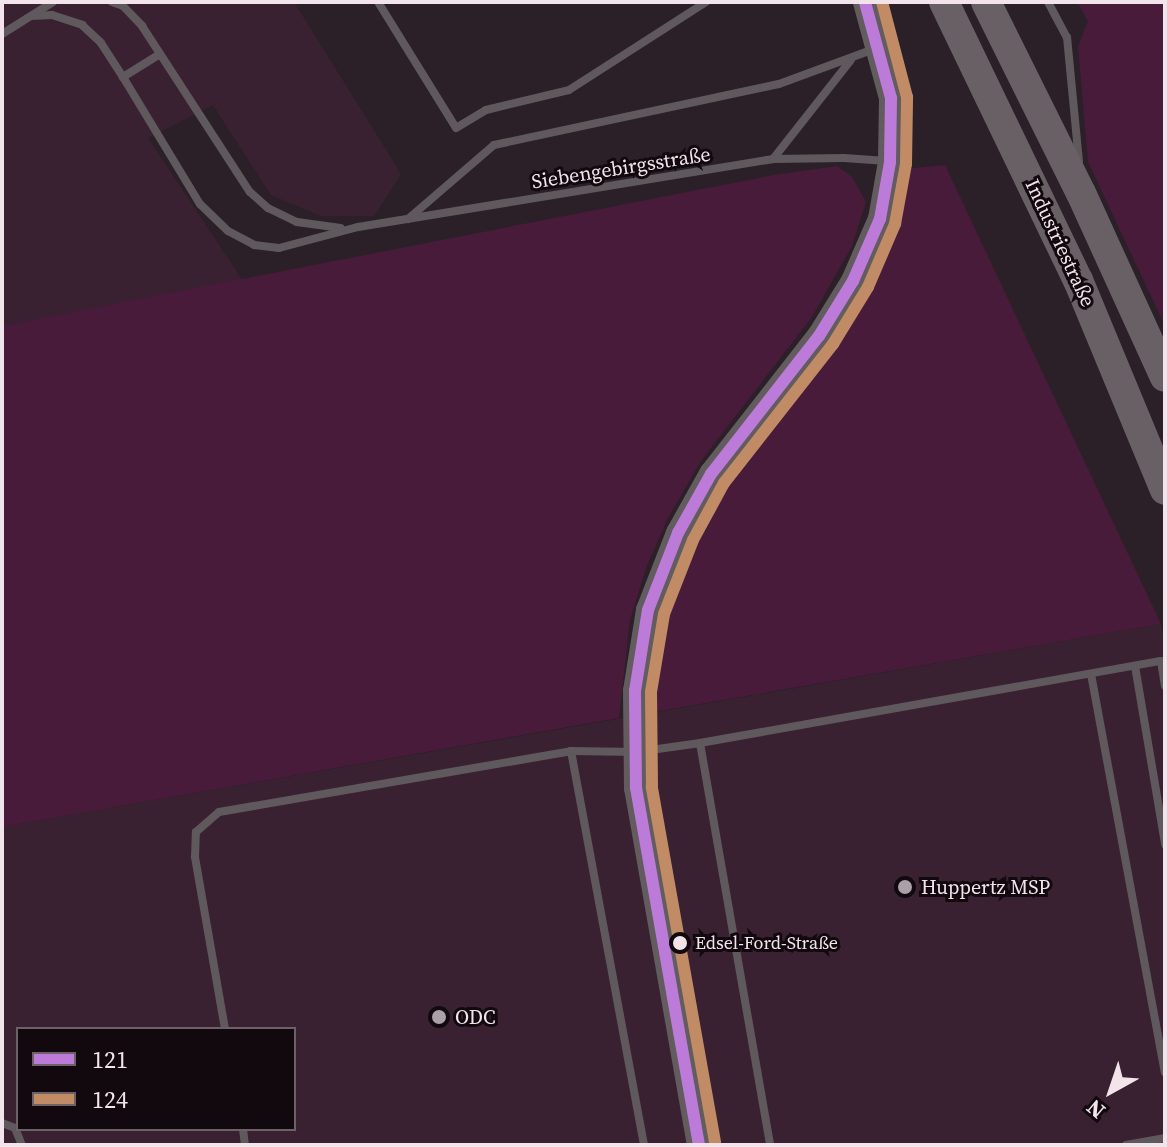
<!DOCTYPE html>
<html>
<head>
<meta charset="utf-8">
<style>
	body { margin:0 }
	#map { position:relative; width:1167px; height:1147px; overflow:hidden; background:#2b2028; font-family:"Source Serif 4",serif }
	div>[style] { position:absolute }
	.built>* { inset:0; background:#3a2132 }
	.green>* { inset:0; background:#471b39 }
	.lane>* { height:8px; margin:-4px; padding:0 4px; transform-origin:4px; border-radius:4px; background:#5f595d }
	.secondary>* { height:24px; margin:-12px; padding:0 12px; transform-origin:12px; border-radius:12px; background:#625c5f }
	.highway>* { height:30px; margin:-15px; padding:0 15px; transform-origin:15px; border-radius:15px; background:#686065 }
	.bus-1>* { height:12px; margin:-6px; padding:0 6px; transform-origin:6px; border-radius:6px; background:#bd7bd9 }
	.bus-2>* { height:12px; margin:-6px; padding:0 6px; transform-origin:6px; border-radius:6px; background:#c18c65 }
	.dots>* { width:22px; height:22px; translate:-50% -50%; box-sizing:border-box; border:4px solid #12090f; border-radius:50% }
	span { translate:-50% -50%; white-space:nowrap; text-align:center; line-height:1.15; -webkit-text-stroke:6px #12090f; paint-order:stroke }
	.bus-label { font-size:18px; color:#f3e4ec }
	.left { translate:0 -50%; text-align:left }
	.street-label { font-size:20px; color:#f3e4ec }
	.poi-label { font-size:20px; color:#f3e4ec }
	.frame { position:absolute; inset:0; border:4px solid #f3e4ec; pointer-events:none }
	.legend { position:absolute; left:16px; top:1027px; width:280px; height:104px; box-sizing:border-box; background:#12090f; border:2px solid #6c6167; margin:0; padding:10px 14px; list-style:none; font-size:24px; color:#f3e4ec }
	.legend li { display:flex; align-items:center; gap:16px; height:40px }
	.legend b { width:40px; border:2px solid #6c6167 }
	.north { position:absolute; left:1071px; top:1051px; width:80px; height:80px; -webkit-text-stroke:6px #12090f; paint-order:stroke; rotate:220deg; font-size:22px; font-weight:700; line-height:32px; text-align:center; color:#f3e4ec }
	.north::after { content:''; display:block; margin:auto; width:28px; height:36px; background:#f3e4ec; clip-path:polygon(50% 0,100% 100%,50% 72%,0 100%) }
</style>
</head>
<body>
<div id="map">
	<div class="built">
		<i style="clip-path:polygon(2px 2px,294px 2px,401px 174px,374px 216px,321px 216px,271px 195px,213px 105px,148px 138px,243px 281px,2px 326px)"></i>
		<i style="clip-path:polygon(evenodd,1161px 624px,1165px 639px,1165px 1145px,2px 1145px,2px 827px,1161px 624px,18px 1029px,294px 1029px,294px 1129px,18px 1129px,18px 1029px)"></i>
	</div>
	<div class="green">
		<i style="clip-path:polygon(1077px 2px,1165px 2px,1165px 326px,1088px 162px,1078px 47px,1088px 21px)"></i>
		<i style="clip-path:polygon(945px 165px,1161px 624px,648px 713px,657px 636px,671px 585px,690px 540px,724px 484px,836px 333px,862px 291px,888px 232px,903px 169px)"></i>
		<i style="clip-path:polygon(837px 166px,852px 177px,866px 202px,852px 246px,812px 317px,701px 461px,667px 520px,646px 568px,630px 620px,619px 718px,2px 827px,2px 326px,774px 175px)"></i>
	</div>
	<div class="lane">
		<i style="left:112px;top:2px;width:12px;rotate:20deg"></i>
		<i style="left:123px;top:6px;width:28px;rotate:46deg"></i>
		<i style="left:142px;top:26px;width:198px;rotate:57deg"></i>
		<i style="left:250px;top:192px;width:24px;rotate:42deg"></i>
		<i style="left:268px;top:208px;width:32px;rotate:26deg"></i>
		<i style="left:297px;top:222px;width:44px;rotate:7.8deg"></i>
		<i style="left:378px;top:2px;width:148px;rotate:58.2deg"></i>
		<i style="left:456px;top:128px;width:35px;rotate:-31deg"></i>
		<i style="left:486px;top:110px;width:85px;rotate:-13.5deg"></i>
		<i style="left:569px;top:90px;width:163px;rotate:-32.7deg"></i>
		<i style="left:1048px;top:2px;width:40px;rotate:62deg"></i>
		<i style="left:1067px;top:37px;width:125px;rotate:84.5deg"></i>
		<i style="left:32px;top:16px;width:20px;rotate:-3deg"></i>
		<i style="left:52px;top:15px;width:32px;rotate:18deg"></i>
		<i style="left:82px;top:25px;width:26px;rotate:43deg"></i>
		<i style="left:101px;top:43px;width:40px;rotate:57.1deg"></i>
		<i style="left:2px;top:34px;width:60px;rotate:-32.1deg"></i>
		<i style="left:160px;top:54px;width:44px;rotate:148.1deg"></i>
		<i style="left:123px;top:77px;width:149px;rotate:58.8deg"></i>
		<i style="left:200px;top:204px;width:39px;rotate:44deg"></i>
		<i style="left:228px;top:231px;width:30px;rotate:28deg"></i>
		<i style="left:254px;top:245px;width:25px;rotate:7deg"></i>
		<i style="left:279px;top:248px;width:82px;rotate:-14.9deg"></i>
		<i style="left:358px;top:227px;width:421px;rotate:-9.3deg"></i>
		<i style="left:773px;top:159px;width:71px;rotate:-0.8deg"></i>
		<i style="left:844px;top:158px;width:43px;rotate:4deg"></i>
		<i style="left:773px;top:159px;width:126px;rotate:-51.8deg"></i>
		<i style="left:408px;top:219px;width:113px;rotate:-40.7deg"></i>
		<i style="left:494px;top:145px;width:291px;rotate:-12.1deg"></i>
		<i style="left:779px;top:84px;width:101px;rotate:-20.2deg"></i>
		<i style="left:1135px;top:666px;width:181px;rotate:80.4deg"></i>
		<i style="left:1091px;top:674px;width:405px;rotate:79.5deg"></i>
		<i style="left:700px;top:743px;width:468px;rotate:-10.1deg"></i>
		<i style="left:1161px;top:661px;width:25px;rotate:81deg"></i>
		<i style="left:571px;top:751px;width:401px;rotate:79.5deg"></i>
		<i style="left:225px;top:1029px;width:175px;rotate:-99.9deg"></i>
		<i style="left:195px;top:857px;width:25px;rotate:-88deg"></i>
		<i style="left:196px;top:832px;width:30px;rotate:-41deg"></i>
		<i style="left:219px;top:812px;width:357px;rotate:-9.8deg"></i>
		<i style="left:571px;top:751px;width:65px;rotate:0.9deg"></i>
		<i style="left:636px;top:752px;width:65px;rotate:-8deg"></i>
		<i style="left:700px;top:743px;width:408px;rotate:80.1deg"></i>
		<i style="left:2px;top:1123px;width:14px;rotate:21deg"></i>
		<i style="left:15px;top:1128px;width:18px;rotate:68deg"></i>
		<i style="left:243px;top:1129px;width:16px;rotate:83deg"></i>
		<i style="left:1126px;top:1145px;width:40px;rotate:-10deg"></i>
	</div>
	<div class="secondary">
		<i style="left:699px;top:1145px;width:363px;rotate:-100deg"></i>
		<i style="left:636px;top:788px;width:97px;rotate:-90.6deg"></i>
		<i style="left:635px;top:691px;width:82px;rotate:-80.9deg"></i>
		<i style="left:648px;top:610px;width:83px;rotate:-68.7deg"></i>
		<i style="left:678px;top:533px;width:68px;rotate:-60.8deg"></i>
		<i style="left:711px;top:474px;width:175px;rotate:-52deg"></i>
		<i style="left:819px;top:336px;width:65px;rotate:-58.3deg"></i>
		<i style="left:853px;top:281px;width:68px;rotate:-66.5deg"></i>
		<i style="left:880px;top:219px;width:58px;rotate:-80deg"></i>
		<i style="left:890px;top:162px;width:64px;rotate:-89.1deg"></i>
		<i style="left:891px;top:98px;width:99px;rotate:-105.2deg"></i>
	</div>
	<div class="highway">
		<i style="left:944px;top:2px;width:309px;rotate:64.3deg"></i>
		<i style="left:1078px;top:280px;width:227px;rotate:67.5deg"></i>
		<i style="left:986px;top:2px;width:213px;rotate:63.6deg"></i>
		<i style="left:1081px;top:193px;width:202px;rotate:65.5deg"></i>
	</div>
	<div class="bus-1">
		<i style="left:699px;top:1145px;width:363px;rotate:-100deg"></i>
		<i style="left:636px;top:788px;width:97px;rotate:-90.6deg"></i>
		<i style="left:635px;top:691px;width:82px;rotate:-80.9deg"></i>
		<i style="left:648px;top:610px;width:83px;rotate:-68.7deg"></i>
		<i style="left:678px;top:533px;width:68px;rotate:-60.8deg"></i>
		<i style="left:711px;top:474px;width:175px;rotate:-52deg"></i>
		<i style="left:819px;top:336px;width:65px;rotate:-58.3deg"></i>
		<i style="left:853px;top:281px;width:68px;rotate:-66.5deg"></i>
		<i style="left:880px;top:219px;width:58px;rotate:-80deg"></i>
		<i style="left:890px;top:162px;width:64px;rotate:-89.1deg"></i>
		<i style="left:891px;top:98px;width:99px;rotate:-105.2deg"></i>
	</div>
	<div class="bus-2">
		<i style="left:715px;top:1142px;width:361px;rotate:-100.1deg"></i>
		<i style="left:652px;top:787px;width:95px;rotate:-90.6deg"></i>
		<i style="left:651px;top:692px;width:79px;rotate:-80.5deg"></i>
		<i style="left:664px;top:614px;width:79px;rotate:-68.6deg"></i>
		<i style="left:693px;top:540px;width:65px;rotate:-61.5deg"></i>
		<i style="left:724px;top:483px;width:177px;rotate:-51.9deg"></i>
		<i style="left:833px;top:344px;width:67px;rotate:-58.4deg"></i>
		<i style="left:868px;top:287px;width:69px;rotate:-66.8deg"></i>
		<i style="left:895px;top:224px;width:61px;rotate:-79.6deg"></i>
		<i style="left:906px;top:164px;width:67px;rotate:-89.1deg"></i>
		<i style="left:907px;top:97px;width:98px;rotate:-104.7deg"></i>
	</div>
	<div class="dots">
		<i style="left:905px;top:887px;background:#ad9fa7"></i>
		<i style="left:680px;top:943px;background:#f3e4ec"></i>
		<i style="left:439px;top:1017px;background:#ad9fa7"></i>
	</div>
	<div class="bus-label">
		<span class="left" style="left:695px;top:943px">Edsel-Ford-Straße</span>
	</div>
	<div class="street-label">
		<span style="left:621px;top:168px;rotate:-9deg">Siebengebirgsstraße</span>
		<span style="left:1060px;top:243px;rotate:65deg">Industriestraße</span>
	</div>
	<div class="poi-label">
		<span class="left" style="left:921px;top:887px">Huppertz MSP</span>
		<span class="left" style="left:455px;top:1017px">ODC</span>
	</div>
	<div class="frame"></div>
	<ul class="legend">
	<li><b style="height:10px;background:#bd7bd9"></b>121</li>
	<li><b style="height:10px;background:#c18c65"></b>124</li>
	</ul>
	<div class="north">N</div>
</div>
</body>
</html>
